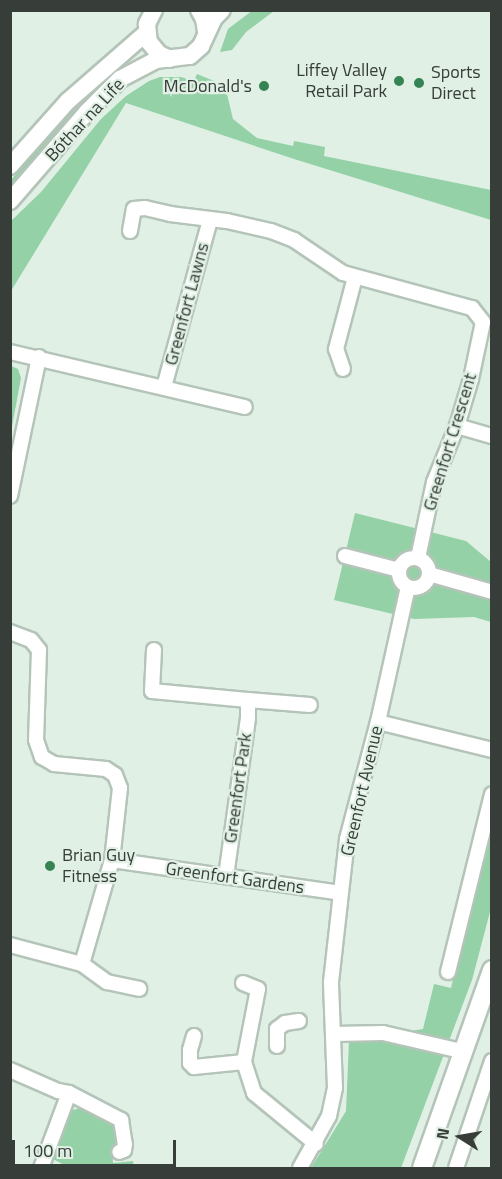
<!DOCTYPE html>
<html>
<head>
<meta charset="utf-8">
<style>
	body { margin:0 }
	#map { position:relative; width:502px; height:1179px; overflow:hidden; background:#e0f0e4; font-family:"Titillium Web",sans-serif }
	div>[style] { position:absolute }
	.green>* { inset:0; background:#94d1a6 }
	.roads { filter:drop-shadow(2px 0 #b4c4b8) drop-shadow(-2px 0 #b4c4b8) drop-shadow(0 2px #b4c4b8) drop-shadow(0 -2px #b4c4b8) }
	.minor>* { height:14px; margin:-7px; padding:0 7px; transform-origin:7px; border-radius:7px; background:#fff }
	.minor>.ring { margin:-7px; padding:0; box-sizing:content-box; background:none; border:14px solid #fff; border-radius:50% }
	.tertiary>* { height:16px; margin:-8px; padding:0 8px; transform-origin:8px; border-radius:8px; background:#fff }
	.secondary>* { height:18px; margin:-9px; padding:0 9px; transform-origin:9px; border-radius:9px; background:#fff }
	.dots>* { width:16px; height:16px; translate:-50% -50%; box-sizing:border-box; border:3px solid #e0f0e4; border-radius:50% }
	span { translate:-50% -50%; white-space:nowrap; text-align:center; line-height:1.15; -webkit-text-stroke:4.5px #e0f0e4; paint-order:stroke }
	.poi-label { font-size:18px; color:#373d39 }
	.right { translate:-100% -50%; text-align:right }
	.left { translate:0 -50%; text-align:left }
	.street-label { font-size:18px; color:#373d39 }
	.frame { position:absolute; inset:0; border:12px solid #373d39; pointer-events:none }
	.north { position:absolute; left:430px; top:1107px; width:60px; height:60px; -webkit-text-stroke:4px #e0f0e4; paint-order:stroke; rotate:281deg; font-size:16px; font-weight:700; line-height:24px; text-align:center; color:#373d39 }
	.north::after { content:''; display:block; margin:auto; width:21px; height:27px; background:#373d39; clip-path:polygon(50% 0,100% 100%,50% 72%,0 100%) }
	.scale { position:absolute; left:12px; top:1140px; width:164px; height:27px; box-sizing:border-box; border:3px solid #373d39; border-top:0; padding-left:8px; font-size:18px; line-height:21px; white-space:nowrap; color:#373d39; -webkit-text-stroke:4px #e0f0e4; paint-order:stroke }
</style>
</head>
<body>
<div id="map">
	<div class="green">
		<i style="clip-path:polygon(253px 10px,274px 11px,246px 32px,232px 50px,220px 52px,228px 29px)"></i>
		<i style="clip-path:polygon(197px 74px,219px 83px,227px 94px,233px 119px,257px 138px,293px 146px,294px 141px,325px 147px,324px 156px,491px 190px,491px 220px,294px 159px,126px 103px,11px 291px,11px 221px,41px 192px,101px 119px,126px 96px,149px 81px,160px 77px,181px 77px,194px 81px)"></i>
		<i style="clip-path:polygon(105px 76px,108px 82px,11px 191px,11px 180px,76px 105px)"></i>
		<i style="clip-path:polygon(11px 366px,18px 369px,21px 378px,11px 432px)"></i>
		<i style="clip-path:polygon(355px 513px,466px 541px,491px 562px,491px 622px,474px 617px,414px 619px,334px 600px)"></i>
		<i style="clip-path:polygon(491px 819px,491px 908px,472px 980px,401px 1168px,311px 1168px,346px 1111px,349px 1041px,423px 1029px,434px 984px,451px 988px)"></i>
		<i style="clip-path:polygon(81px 1108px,114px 1123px,118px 1143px,112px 1149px,113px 1163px,133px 1161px,134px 1168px,70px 1168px,53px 1159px,52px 1152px,68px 1111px)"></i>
	</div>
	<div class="roads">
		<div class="minor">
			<i style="left:130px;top:231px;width:22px;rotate:-80deg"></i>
			<i style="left:134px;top:209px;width:11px;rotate:-5deg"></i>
			<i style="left:145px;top:208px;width:26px;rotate:13deg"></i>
			<i style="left:170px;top:214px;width:57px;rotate:7deg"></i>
			<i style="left:227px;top:221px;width:45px;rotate:12.8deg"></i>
			<i style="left:271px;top:231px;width:25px;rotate:21deg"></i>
			<i style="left:294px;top:240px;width:59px;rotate:34deg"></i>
			<i style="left:343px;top:273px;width:134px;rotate:15.2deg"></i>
			<i style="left:472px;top:308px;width:18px;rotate:52deg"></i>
			<i style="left:483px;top:322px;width:58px;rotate:101.9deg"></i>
			<i style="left:471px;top:379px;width:49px;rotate:106.6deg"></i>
			<i style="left:457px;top:426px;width:61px;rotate:112.3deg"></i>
			<i style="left:434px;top:482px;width:78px;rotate:101.9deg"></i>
			<i style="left:10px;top:352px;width:241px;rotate:13.2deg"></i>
			<i style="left:343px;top:369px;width:21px;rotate:-109deg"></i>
			<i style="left:336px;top:349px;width:74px;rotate:-75.2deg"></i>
			<i style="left:164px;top:387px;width:173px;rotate:-74.6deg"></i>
			<i style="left:457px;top:426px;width:36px;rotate:16deg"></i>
			<i style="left:10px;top:496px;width:142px;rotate:-78.2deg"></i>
			<i style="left:345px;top:556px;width:56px;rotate:14.5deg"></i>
			<i class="ring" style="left:399px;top:558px;width:16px;height:16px"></i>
			<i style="left:429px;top:574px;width:66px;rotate:15.9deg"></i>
			<i style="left:10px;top:632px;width:22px;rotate:21deg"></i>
			<i style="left:31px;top:640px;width:13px;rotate:51deg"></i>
			<i style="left:39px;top:650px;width:90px;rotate:91.9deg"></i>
			<i style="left:36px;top:740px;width:18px;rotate:71deg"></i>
			<i style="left:42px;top:757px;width:14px;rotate:30deg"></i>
			<i style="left:54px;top:764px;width:52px;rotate:5.5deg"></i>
			<i style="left:106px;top:769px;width:11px;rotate:34deg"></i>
			<i style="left:115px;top:775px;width:14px;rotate:69deg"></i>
			<i style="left:120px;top:788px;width:72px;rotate:96.3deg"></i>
			<i style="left:112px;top:860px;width:108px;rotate:106.1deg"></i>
			<i style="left:154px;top:650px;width:41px;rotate:92.8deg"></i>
			<i style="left:152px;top:691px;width:96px;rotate:5.4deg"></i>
			<i style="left:248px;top:700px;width:18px;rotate:90deg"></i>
			<i style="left:248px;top:718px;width:160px;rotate:97.9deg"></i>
			<i style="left:248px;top:700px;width:62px;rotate:4.6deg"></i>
			<i style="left:378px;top:722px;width:117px;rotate:13.8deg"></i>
			<i style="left:112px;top:860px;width:231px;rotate:8.2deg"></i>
			<i style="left:10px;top:945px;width:74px;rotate:14.8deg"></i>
			<i style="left:82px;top:964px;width:31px;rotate:36deg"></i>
			<i style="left:107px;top:982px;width:33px;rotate:12deg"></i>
			<i style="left:448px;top:972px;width:183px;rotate:-76.1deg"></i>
			<i style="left:243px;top:983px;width:16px;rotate:22deg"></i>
			<i style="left:258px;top:989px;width:74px;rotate:100.9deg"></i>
			<i style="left:244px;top:1062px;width:33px;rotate:72deg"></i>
			<i style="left:254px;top:1093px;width:80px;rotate:39.4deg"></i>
			<i style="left:334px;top:1034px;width:49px;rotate:-1.2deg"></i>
			<i style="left:383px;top:1033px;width:84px;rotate:13deg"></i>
			<i style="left:194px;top:1036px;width:15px;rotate:106deg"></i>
			<i style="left:190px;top:1050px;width:13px;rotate:90deg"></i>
			<i style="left:190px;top:1063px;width:6px;rotate:45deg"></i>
			<i style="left:194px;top:1067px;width:50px;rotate:-5.7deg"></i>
			<i style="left:277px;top:1046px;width:17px;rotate:-90deg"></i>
			<i style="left:277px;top:1029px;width:10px;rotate:-37deg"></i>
			<i style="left:285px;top:1023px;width:14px;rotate:-8deg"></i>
			<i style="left:10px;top:1070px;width:52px;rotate:23.6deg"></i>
			<i style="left:58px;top:1091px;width:11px;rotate:10deg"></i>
			<i style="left:69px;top:1093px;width:59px;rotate:27.4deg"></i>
			<i style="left:121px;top:1120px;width:24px;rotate:81deg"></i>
			<i style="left:125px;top:1144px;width:6px;rotate:99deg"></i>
			<i style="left:124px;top:1150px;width:5px;rotate:158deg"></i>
			<i style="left:41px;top:1168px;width:80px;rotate:-69.5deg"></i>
			<i style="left:300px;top:1168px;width:60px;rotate:-60.9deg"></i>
			<i style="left:329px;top:1116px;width:29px;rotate:-78deg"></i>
			<i style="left:335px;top:1088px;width:106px;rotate:-92.2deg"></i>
			<i style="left:331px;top:982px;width:144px;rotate:-83.6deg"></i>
			<i style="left:347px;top:839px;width:121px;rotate:-75.2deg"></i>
			<i style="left:378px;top:722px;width:138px;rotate:-77.5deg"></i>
			<i style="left:456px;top:1168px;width:113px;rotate:-71.4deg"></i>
		</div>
		<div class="tertiary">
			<i style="left:154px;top:10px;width:16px;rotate:117deg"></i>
			<i style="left:147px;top:24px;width:18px;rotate:84deg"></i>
			<i style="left:149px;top:42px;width:16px;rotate:50deg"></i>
			<i style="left:159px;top:54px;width:12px;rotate:24deg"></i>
			<i style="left:199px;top:10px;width:10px;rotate:61deg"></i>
			<i style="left:204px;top:19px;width:13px;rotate:81deg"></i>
			<i style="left:10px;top:166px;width:87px;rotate:-48.3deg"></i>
			<i style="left:68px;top:101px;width:105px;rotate:-41.1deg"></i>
			<i style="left:10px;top:201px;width:118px;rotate:-49.1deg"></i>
			<i style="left:87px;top:112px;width:47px;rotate:-45deg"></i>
			<i style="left:120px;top:79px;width:41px;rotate:-27.8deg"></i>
			<i style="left:156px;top:60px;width:34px;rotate:-7deg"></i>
			<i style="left:190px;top:56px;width:15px;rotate:-42deg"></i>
			<i style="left:201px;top:46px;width:31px;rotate:-65deg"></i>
			<i style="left:214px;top:18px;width:11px;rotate:-45deg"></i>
		</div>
		<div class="secondary">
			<i style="left:422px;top:1168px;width:210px;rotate:-70.5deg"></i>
		</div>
	</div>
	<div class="dots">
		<i style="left:399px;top:81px;background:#368453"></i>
		<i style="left:419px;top:83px;background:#368453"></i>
		<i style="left:264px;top:86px;background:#368453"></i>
		<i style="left:50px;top:866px;background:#368453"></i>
	</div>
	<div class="poi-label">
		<span class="right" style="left:387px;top:81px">Liffey Valley<br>Retail Park</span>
		<span class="left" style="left:431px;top:83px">Sports<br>Direct</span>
		<span class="right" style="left:252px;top:86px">McDonald's</span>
		<span class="left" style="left:62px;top:866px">Brian Guy<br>Fitness</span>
	</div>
	<div class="street-label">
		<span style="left:85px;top:120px;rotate:-47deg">Bóthar na Life</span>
		<span style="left:187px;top:304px;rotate:-75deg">Greenfort Lawns</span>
		<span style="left:450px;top:442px;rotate:-73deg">Greenfort Crescent</span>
		<span style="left:238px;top:788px;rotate:-82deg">Greenfort Park</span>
		<span style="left:362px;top:791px;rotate:-77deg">Greenfort Avenue</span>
		<span style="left:235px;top:878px;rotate:8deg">Greenfort Gardens</span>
	</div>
	<div class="frame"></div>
	<div class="north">N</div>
	<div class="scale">100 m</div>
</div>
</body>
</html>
